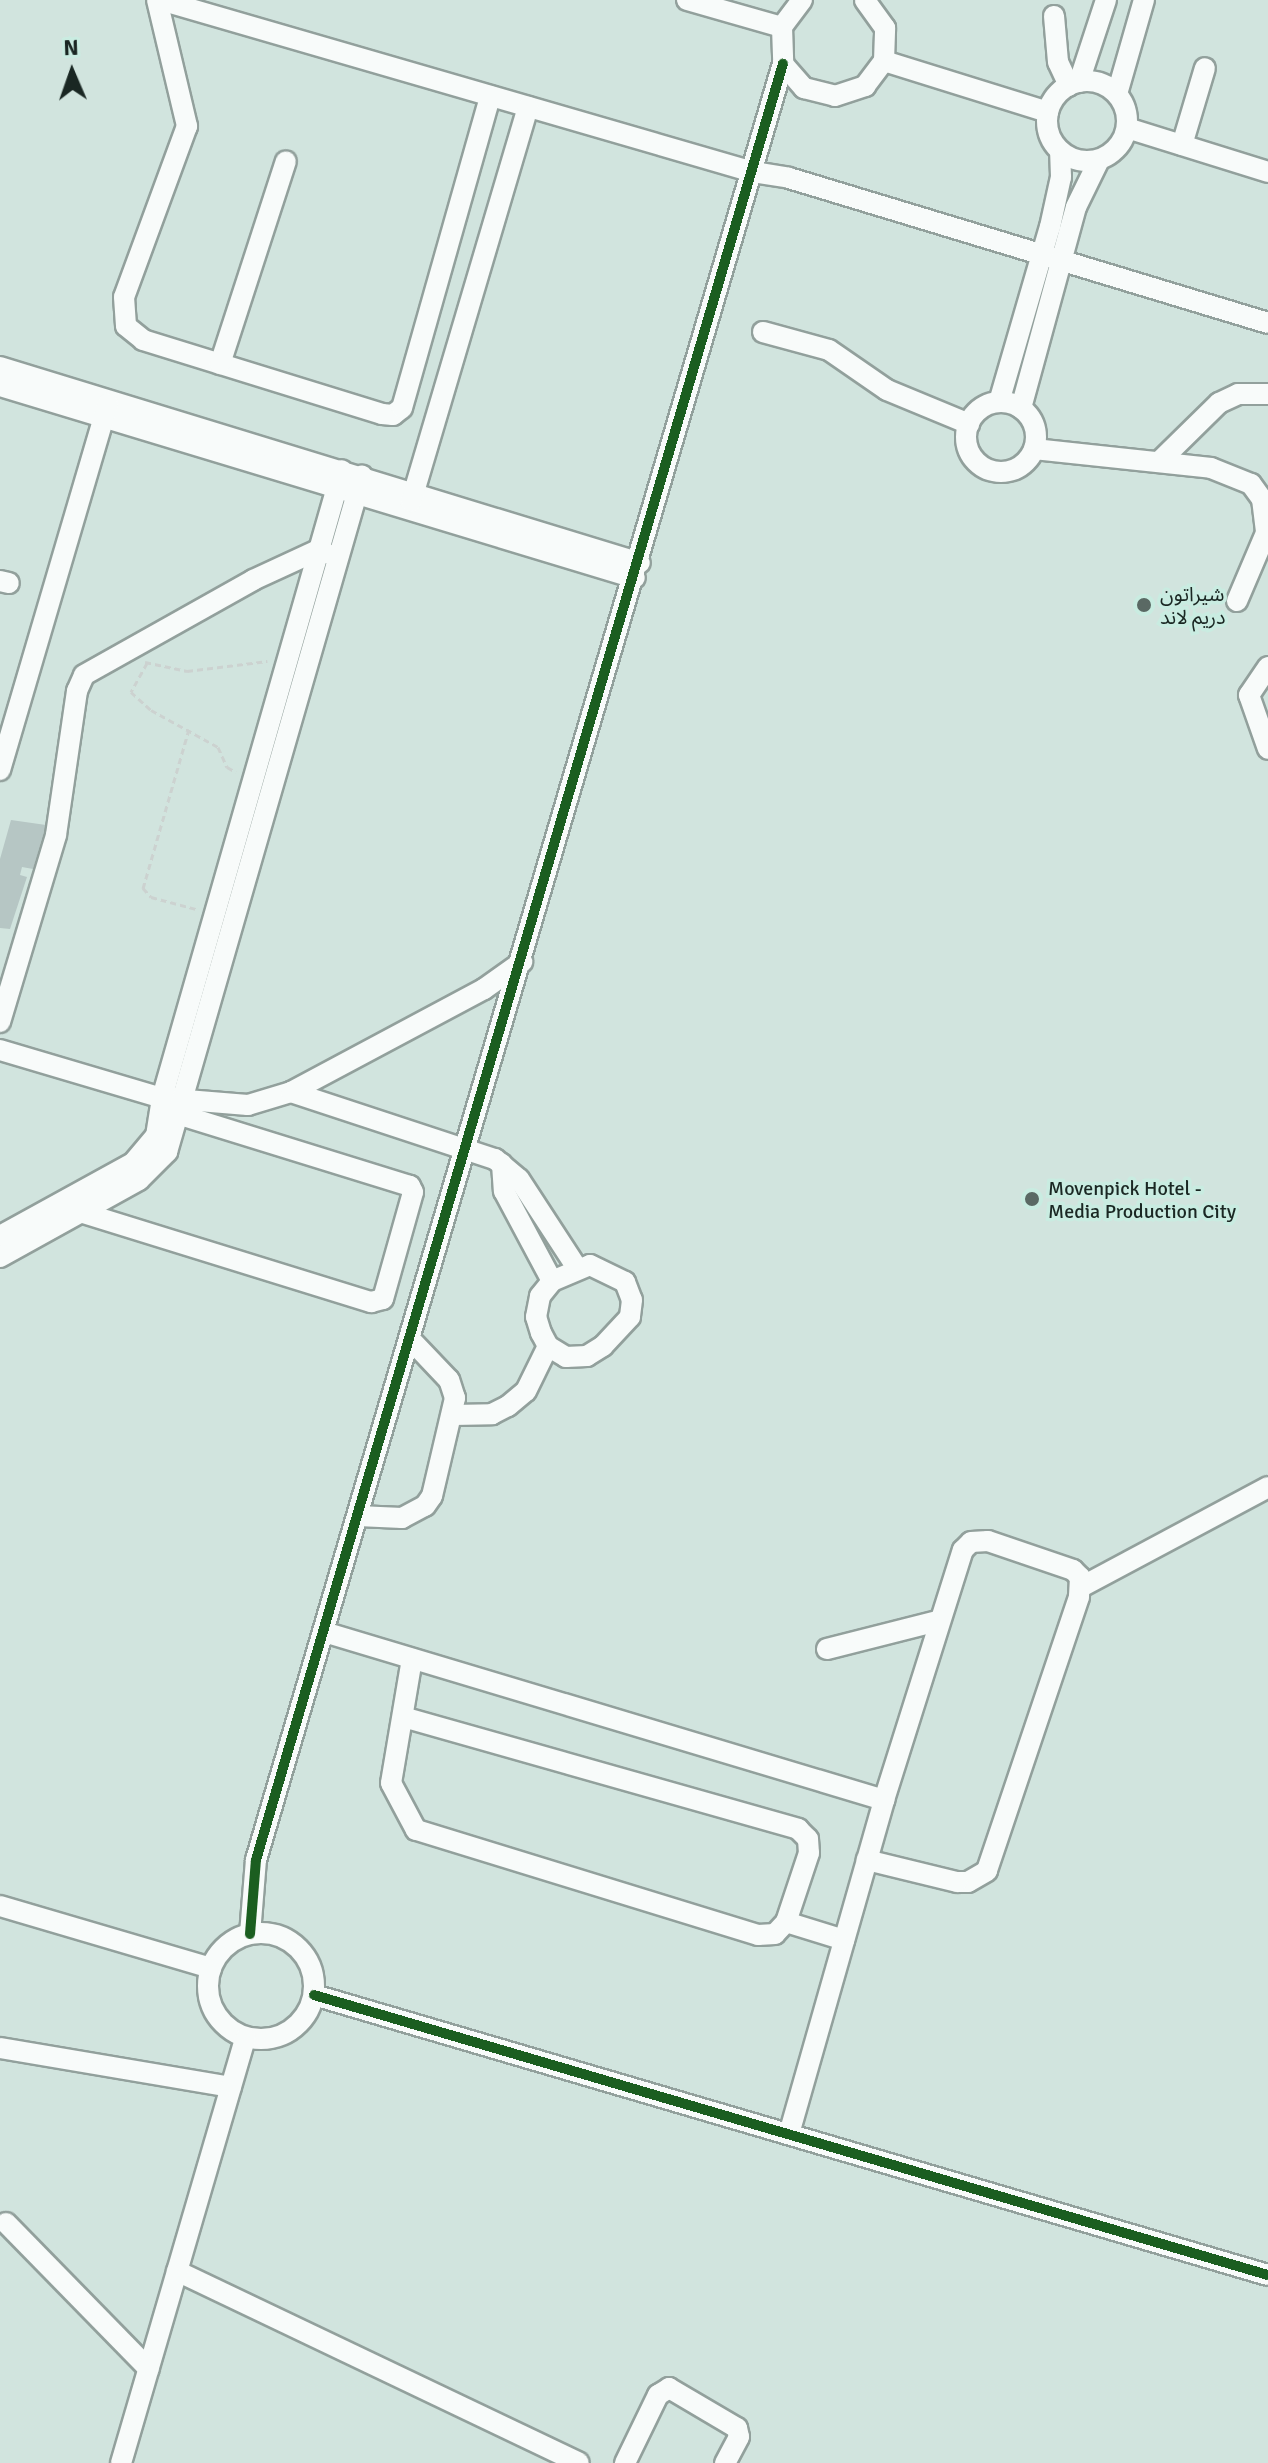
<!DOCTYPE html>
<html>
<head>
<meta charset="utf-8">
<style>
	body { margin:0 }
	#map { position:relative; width:1268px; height:2463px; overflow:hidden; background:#d1e4de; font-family:Signika,"Noto Sans Arabic",sans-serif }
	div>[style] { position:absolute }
	.building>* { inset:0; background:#b6c6c4 }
	.path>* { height:3px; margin-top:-1.5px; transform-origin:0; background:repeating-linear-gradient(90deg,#ccd2d0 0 6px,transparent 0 10px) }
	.roads { filter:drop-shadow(2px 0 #92a09c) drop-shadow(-2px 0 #92a09c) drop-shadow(0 2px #92a09c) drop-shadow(0 -2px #92a09c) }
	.minor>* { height:20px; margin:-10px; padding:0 10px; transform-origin:10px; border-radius:10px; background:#f8fbfa }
	.minor>.ring { margin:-10px; padding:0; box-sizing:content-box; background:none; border:20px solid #f8fbfa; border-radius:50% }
	.cycleway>* { height:10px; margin:-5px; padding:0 5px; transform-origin:5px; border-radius:5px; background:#1b5e20 }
	.dots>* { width:22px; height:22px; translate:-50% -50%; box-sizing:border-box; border:4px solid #c9ece1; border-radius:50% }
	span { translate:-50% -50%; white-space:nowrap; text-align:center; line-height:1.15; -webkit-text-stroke:7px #c9ece1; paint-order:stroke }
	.poi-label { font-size:20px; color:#1a2723 }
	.left { translate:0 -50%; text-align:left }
	.north { position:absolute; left:32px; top:32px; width:80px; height:80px; -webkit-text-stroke:6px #c9ece1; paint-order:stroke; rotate:358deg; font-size:22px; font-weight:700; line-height:32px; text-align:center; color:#1a2723 }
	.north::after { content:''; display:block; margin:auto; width:28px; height:36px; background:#1a2723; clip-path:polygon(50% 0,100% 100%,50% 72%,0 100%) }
</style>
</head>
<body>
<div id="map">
	<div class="building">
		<i style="clip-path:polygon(11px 820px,46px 825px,33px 869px,22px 867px,20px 875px,27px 877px,10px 929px,0 928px,0 859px)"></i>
	</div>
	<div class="path">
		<i style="left:145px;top:662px;width:43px;rotate:12.1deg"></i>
		<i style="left:187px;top:671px;width:81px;rotate:-7.1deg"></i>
		<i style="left:147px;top:663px;width:33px;rotate:119deg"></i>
		<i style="left:131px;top:692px;width:27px;rotate:42deg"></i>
		<i style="left:151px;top:710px;width:77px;rotate:28.9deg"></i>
		<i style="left:218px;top:747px;width:22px;rotate:66deg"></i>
		<i style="left:227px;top:767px;width:10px;rotate:29deg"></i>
		<i style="left:189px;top:729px;width:166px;rotate:106.1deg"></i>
		<i style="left:143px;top:888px;width:12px;rotate:48deg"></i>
		<i style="left:151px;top:897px;width:47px;rotate:14.9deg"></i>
	</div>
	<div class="roads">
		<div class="minor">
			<i style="left:157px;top:0;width:130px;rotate:76.6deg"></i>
			<i style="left:187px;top:126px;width:182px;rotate:110.2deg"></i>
			<i style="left:124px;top:297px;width:29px;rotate:86deg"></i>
			<i style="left:126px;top:326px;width:22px;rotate:39deg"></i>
			<i style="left:143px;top:340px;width:250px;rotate:17.2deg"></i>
			<i style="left:382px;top:414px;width:11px;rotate:5deg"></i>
			<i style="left:393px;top:415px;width:11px;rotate:-38deg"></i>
			<i style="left:402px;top:408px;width:324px;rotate:-74.2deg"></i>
			<i style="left:160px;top:0;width:617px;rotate:16.17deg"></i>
			<i style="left:753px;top:172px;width:36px;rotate:9deg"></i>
			<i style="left:789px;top:178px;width:500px;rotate:16.84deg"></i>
			<i style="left:687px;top:0;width:99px;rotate:15.9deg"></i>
			<i style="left:802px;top:0;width:34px;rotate:127deg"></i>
			<i style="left:782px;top:27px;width:37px;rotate:88deg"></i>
			<i style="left:783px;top:64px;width:32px;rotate:49deg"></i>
			<i style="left:804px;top:88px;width:32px;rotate:14deg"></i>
			<i style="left:835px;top:96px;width:32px;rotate:-18deg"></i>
			<i style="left:865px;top:86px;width:31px;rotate:-53deg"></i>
			<i style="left:884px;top:61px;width:33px;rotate:-88deg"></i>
			<i style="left:885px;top:28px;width:34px;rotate:-126deg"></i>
			<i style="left:1054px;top:16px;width:46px;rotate:85deg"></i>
			<i style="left:1058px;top:62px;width:26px;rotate:65deg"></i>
			<i style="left:884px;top:61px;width:172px;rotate:17.3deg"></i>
			<i class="ring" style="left:1047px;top:81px;width:60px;height:60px"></i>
			<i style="left:1079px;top:82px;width:86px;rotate:-71.8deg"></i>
			<i style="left:1117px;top:94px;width:98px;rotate:-74deg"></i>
			<i style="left:1127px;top:128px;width:148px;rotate:17.3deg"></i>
			<i style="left:1182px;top:145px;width:80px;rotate:-73.4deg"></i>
			<i style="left:763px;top:332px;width:68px;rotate:15.3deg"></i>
			<i style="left:829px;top:350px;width:70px;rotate:34.6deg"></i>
			<i style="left:887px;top:390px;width:89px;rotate:22.5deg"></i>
			<i style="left:220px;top:364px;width:213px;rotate:-72deg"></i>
			<i style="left:0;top:367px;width:669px;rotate:17.03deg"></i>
			<i style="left:0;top:386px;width:663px;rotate:16.82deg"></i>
			<i style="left:999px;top:402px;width:182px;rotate:-73.8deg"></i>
			<i style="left:1050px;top:227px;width:51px;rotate:-77.6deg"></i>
			<i style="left:1061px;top:177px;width:26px;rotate:-92deg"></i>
			<i class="ring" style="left:966px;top:402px;width:50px;height:50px"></i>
			<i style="left:1021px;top:408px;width:208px;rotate:-74.7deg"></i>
			<i style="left:1076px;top:207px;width:52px;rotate:-63.9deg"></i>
			<i style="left:1034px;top:449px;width:178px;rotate:6.1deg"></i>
			<i style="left:1211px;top:468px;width:43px;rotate:21.8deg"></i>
			<i style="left:1251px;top:484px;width:19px;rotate:54deg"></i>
			<i style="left:1262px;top:499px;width:34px;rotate:83deg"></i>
			<i style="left:1266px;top:533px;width:74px;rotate:113.1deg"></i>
			<i style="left:1159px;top:462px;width:84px;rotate:-44.5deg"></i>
			<i style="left:1219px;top:403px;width:21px;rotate:-25deg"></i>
			<i style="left:1238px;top:394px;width:30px"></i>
			<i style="left:411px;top:502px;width:412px;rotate:-73.5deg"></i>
			<i style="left:0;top:581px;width:9px;rotate:13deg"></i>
			<i style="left:1268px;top:667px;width:34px;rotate:124deg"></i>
			<i style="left:1249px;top:695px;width:57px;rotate:70.6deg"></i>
			<i style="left:0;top:770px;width:382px;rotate:-73.6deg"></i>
			<i style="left:0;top:1022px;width:195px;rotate:-73.3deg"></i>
			<i style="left:56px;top:835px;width:146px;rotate:-81.7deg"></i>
			<i style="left:77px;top:691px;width:17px;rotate:-66deg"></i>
			<i style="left:84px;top:675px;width:194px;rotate:-29.3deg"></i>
			<i style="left:253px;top:580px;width:72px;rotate:-24.8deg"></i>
			<i style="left:318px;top:550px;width:9px;rotate:21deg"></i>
			<i style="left:0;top:1050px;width:169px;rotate:16.5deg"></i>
			<i style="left:162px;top:1098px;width:86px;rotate:4.7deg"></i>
			<i style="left:248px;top:1105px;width:45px;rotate:-16.8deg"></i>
			<i style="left:291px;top:1092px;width:219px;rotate:-28.1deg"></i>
			<i style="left:484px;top:989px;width:47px;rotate:-35.4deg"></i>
			<i style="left:291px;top:1092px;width:215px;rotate:18.2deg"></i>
			<i style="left:495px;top:1159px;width:31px;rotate:40deg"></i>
			<i style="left:519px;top:1179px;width:106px;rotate:56.9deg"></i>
			<i style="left:502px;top:1164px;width:27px;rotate:86deg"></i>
			<i style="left:504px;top:1191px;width:102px;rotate:61.9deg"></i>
			<i style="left:80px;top:1212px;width:305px;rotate:17.2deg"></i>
			<i style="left:371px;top:1302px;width:12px;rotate:-14deg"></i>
			<i style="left:383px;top:1299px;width:111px;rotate:-74.3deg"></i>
			<i style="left:413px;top:1192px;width:7px;rotate:-117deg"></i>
			<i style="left:410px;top:1186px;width:243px;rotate:-162.8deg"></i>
			<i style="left:0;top:1236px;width:152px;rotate:-28.8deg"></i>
			<i style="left:133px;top:1163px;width:35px;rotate:-50deg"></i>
			<i style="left:156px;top:1136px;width:38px;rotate:-81deg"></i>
			<i style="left:162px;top:1098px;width:653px;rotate:-74.01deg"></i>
			<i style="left:0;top:1257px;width:159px;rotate:-29deg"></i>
			<i style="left:139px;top:1180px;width:40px;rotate:-45deg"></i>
			<i style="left:167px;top:1152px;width:704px;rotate:-73.91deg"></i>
			<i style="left:590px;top:1265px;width:39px;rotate:26deg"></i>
			<i style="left:625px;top:1282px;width:19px;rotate:69deg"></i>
			<i style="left:632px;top:1300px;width:17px;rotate:97deg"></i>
			<i style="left:630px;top:1317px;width:40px;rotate:133deg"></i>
			<i style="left:603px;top:1346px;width:19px;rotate:148deg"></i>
			<i style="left:587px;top:1356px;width:21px;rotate:177deg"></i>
			<i style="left:566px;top:1357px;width:21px;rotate:-149deg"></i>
			<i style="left:548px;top:1346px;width:15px;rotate:-118deg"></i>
			<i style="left:541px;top:1333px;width:17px;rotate:-107deg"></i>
			<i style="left:536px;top:1317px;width:21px;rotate:-79deg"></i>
			<i style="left:540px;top:1296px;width:19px;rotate:-51deg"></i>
			<i style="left:552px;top:1281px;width:41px;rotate:-22.8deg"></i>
			<i style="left:453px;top:1415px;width:39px;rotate:-1deg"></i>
			<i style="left:492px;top:1414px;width:18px;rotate:-27deg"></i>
			<i style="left:508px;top:1406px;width:23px;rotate:-40deg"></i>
			<i style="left:526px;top:1391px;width:50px;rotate:-63.9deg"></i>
			<i style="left:358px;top:1516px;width:44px;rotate:2.6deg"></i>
			<i style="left:402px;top:1518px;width:26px;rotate:-28deg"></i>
			<i style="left:425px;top:1506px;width:12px;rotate:-55deg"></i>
			<i style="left:432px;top:1496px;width:101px;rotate:-76.8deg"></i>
			<i style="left:455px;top:1398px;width:19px;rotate:-108deg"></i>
			<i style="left:449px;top:1380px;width:57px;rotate:-133.6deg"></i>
			<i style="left:1081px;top:1587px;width:212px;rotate:-28.1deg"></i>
			<i style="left:324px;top:1632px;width:585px;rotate:16.7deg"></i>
			<i style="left:827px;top:1649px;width:114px;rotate:-14.2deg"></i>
			<i style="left:403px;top:1717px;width:411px;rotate:15.8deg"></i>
			<i style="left:798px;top:1829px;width:14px;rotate:45deg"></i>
			<i style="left:808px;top:1839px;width:14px;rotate:86deg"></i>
			<i style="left:809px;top:1853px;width:73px;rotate:108.4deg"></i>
			<i style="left:786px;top:1922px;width:16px;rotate:133deg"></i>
			<i style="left:775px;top:1934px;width:17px;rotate:177deg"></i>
			<i style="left:758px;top:1935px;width:358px;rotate:-162.9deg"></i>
			<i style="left:416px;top:1830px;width:53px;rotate:-118deg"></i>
			<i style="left:391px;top:1783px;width:126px;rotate:-80.4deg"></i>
			<i style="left:0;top:1906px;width:220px;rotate:16.4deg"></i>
			<i style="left:786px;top:1922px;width:61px;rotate:17.2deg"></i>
			<i class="ring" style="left:208px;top:1933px;width:86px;height:86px"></i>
			<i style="left:250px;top:1934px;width:74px;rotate:-85.4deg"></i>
			<i style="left:256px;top:1860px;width:1872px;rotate:-73.65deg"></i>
			<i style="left:314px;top:1995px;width:994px;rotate:16.36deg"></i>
			<i style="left:0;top:2048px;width:234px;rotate:9.6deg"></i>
			<i style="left:789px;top:2134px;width:347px;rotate:-74.1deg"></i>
			<i style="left:884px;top:1800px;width:262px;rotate:-72.5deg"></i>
			<i style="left:963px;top:1550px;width:11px;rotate:-45deg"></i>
			<i style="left:971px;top:1542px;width:17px;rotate:-3deg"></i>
			<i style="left:988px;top:1541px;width:90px;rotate:18.8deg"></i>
			<i style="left:1073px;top:1570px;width:10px;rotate:45deg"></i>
			<i style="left:1080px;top:1577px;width:20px;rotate:93deg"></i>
			<i style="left:1079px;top:1597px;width:289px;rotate:108.6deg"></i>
			<i style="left:987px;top:1871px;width:22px;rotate:150deg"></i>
			<i style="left:968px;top:1882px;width:11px;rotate:180deg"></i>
			<i style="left:957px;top:1882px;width:93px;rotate:-166.3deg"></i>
			<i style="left:6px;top:2223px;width:204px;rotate:45.6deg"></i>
			<i style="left:177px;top:2271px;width:445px;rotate:25.5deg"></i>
			<i style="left:121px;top:2463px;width:443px;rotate:-73.7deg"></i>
			<i style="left:625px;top:2463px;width:76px;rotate:-64.1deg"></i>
			<i style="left:658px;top:2395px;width:13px;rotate:-32deg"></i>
			<i style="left:669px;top:2388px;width:79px;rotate:30.5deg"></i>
			<i style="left:737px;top:2428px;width:9px;rotate:77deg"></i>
			<i style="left:739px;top:2437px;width:30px;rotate:118deg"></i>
		</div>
	</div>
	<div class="cycleway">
		<i style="left:250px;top:1934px;width:74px;rotate:-85.4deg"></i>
		<i style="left:256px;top:1860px;width:1872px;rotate:-73.65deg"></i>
		<i style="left:314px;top:1995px;width:994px;rotate:16.36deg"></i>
	</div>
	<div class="dots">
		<i style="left:1144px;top:605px;background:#5a6964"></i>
		<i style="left:1032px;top:1199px;background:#5a6964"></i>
	</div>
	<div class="poi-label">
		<span class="left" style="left:1160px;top:606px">شيراتون<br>دريم لاند</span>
		<span class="left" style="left:1048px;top:1200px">Movenpick Hotel -<br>Media Production City</span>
	</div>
	<div class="north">N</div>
</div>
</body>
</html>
